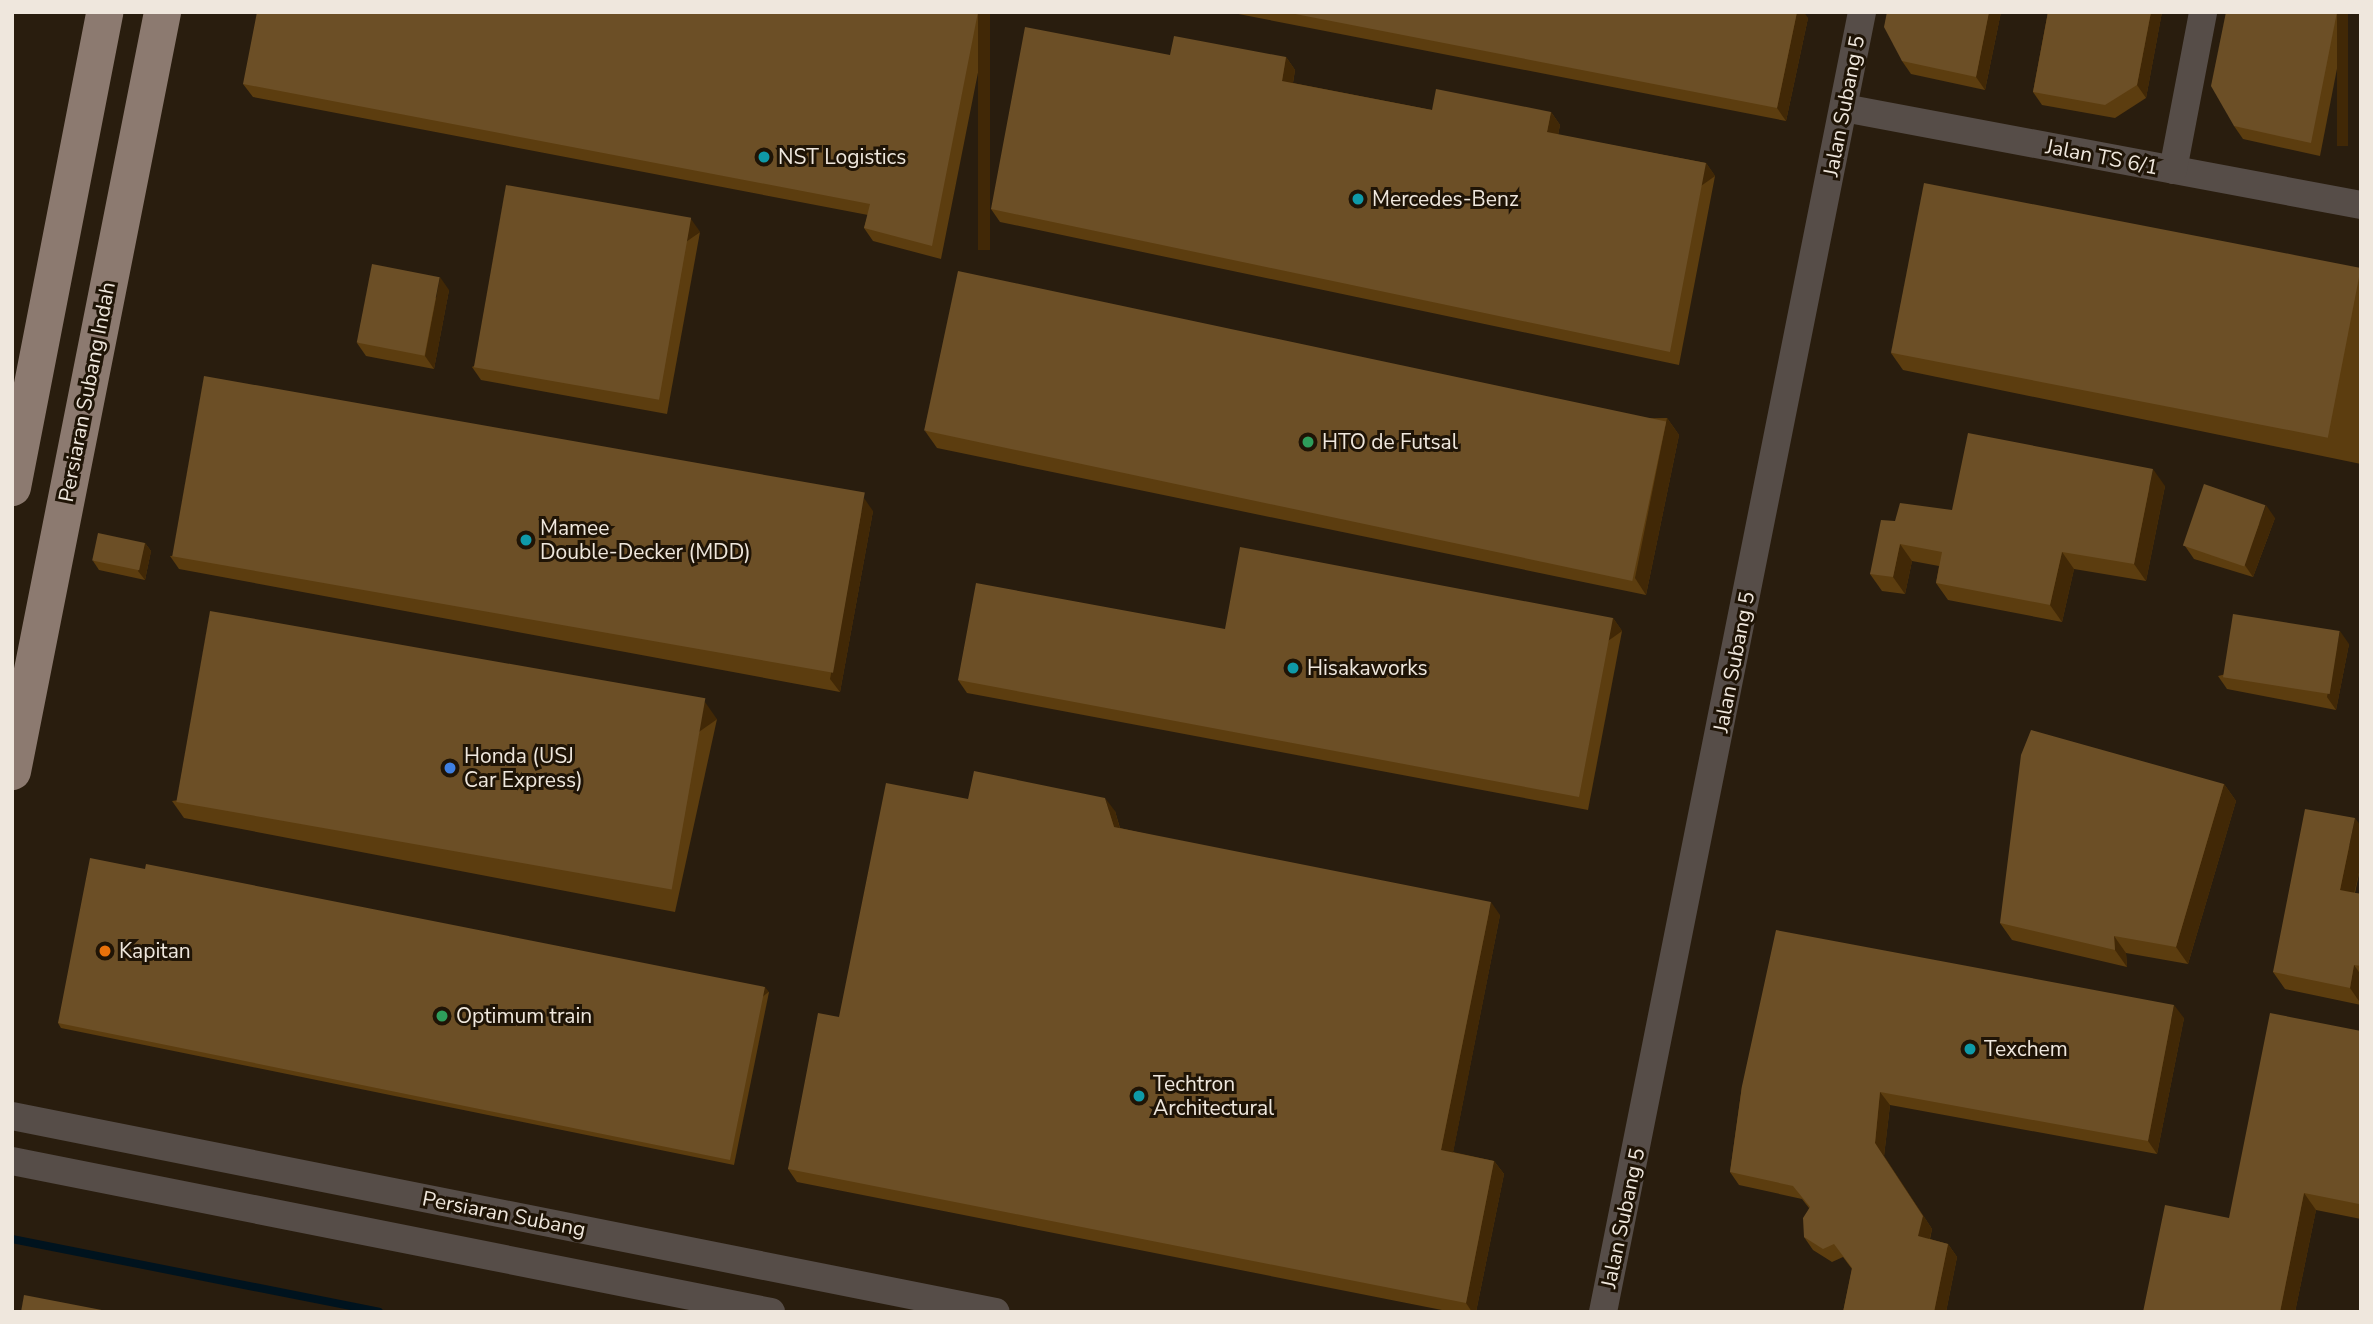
<!DOCTYPE html>
<html>
<head>
<meta charset="utf-8">
<style>
	body { margin:0 }
	#map { position:relative; width:2373px; height:1324px; overflow:hidden; background:#291d0e; font-family:"Nunito Sans",sans-serif }
	div>[style] { position:absolute }
	.stream>* { height:8px; margin:-4px; padding:0 4px; transform-origin:4px; border-radius:4px; background:#00131e }
	.minor>* { height:28px; margin:-14px; padding:0 14px; transform-origin:14px; border-radius:14px; background:#564d48 }
	.major>* { height:37px; margin:-18.5px; padding:0 18.5px; transform-origin:18.5px; border-radius:18.5px; background:#8c7a70 }
	.wall>* { inset:0; background:#5c3d0f }
	.shaded-wall>* { inset:0; background:#412806; transform-origin:0 0 }
	.building>* { inset:0; background:#6c4f26; transform-origin:0 0 }
	.dots>* { width:19px; height:19px; translate:-50% -50%; box-sizing:border-box; border:4px solid #1f1406; border-radius:50% }
	span { translate:-50% -50%; white-space:nowrap; text-align:center; line-height:1.15; -webkit-text-stroke:6px #1f1406; paint-order:stroke }
	.street-label { font-size:21px; color:#efe7dd }
	.poi-label { font-size:21px; color:#efe7dd }
	.left { translate:0 -50%; text-align:left }
	.frame { position:absolute; inset:0; border:14px solid #efe7dd; pointer-events:none }
</style>
</head>
<body>
<div id="map">
	<div class="stream">
		<i style="left:12px;top:1239px;width:374px;rotate:11.2deg"></i>
	</div>
	<div class="minor">
		<i style="left:1844px;top:108px;width:526px;rotate:10.63deg"></i>
		<i style="left:2173px;top:170px;width:161px;rotate:-79.2deg"></i>
		<i style="left:12px;top:1116px;width:1003px;rotate:11.27deg"></i>
		<i style="left:12px;top:1161px;width:774px;rotate:11.25deg"></i>
		<i style="left:1603px;top:1312px;width:1326px;rotate:-78.73deg"></i>
	</div>
	<div class="major">
		<i style="left:12px;top:487px;width:484px;rotate:-79deg"></i>
		<i style="left:12px;top:771px;width:774px;rotate:-78.82deg"></i>
	</div>
	<div class="wall">
		<i style="clip-path:polygon(990px 12px,941px 259px,873px 241px,864px 228px,868px 215px,253px 97px,243px 84px)"></i>
		<i style="clip-path:polygon(1228px 12px,1797px 12px,1808px 18px,1786px 121px)"></i>
		<i style="clip-path:polygon(1887px 12px,2001px 12px,1985px 90px,1911px 74px,1902px 61px)"></i>
		<i style="clip-path:polygon(2048px 12px,2162px 12px,2146px 98px,2115px 118px,2042px 105px,2033px 92px)"></i>
		<i style="clip-path:polygon(2226px 12px,2348px 12px,2320px 156px,2243px 139px,2234px 126px)"></i>
		<i style="clip-path:polygon(1170px 55px,1286px 57px,1295px 70px,1293px 83px,1432px 110px,1551px 112px,1560px 125px,1558px 135px,1706px 163px,1715px 176px,1679px 365px,1000px 222px,991px 209px)"></i>
		<i style="clip-path:polygon(700px 232px,667px 414px,481px 380px,472px 367px)"></i>
		<i style="clip-path:polygon(2361px 269px,2361px 464px,1903px 370px,1891px 353px)"></i>
		<i style="clip-path:polygon(449px 290px,434px 369px,366px 356px,357px 343px)"></i>
		<i style="clip-path:polygon(1667px 418px,1679px 435px,1646px 595px,937px 448px,925px 431px)"></i>
		<i style="clip-path:polygon(2165px 486px,2146px 581px,2074px 569px,2062px 622px,1948px 600px,1936px 583px,1939px 566px,1912px 561px,1905px 594px,1882px 591px,1870px 574px,1895px 521px,1952px 510px)"></i>
		<i style="clip-path:polygon(873px 511px,840px 692px,179px 569px,170px 556px)"></i>
		<i style="clip-path:polygon(2275px 518px,2253px 577px,2194px 559px,2185px 546px)"></i>
		<i style="clip-path:polygon(145px 543px,151px 551px,145px 580px,99px 570px,93px 561px)"></i>
		<i style="clip-path:polygon(1613px 618px,1622px 631px,1588px 810px,967px 693px,958px 680px,1225px 629px)"></i>
		<i style="clip-path:polygon(2349px 644px,2336px 710px,2227px 689px,2218px 676px)"></i>
		<i style="clip-path:polygon(717px 719px,675px 912px,184px 818px,172px 801px)"></i>
		<i style="clip-path:polygon(2224px 784px,2236px 801px,2188px 964px,2126px 953px,2127px 967px,2012px 940px,2000px 923px)"></i>
		<i style="clip-path:polygon(968px 799px,1115px 811px,1120px 828px,1500px 915px,1453px 1152px,1494px 1161px,1504px 1174px,1476px 1312px,1452px 1312px,797px 1182px,788px 1169px,839px 1017px)"></i>
		<i style="clip-path:polygon(2361px 826px,2361px 864px,2355px 893px,2361px 894px,2361px 1005px,2285px 989px,2273px 972px)"></i>
		<i style="clip-path:polygon(769px 992px,734px 1165px,61px 1028px,58px 1023px)"></i>
		<i style="clip-path:polygon(2184px 1018px,2157px 1154px,1890px 1105px,1884px 1156px,1932px 1229px,1930px 1239px,1948px 1244px,1957px 1257px,1946px 1312px,1843px 1312px,1852px 1269px,1843px 1257px,1832px 1262px,1813px 1250px,1804px 1237px,1809px 1208px,1802px 1199px,1739px 1185px,1730px 1172px,1742px 1086px)"></i>
		<i style="clip-path:polygon(2361px 1031px,2361px 1219px,2316px 1210px,2295px 1312px,2143px 1312px,2229px 1218px)"></i>
	</div>
	<div class="shaded-wall">
		<i style="left:978px;top:12px;width:12px;height:238px"></i>
		<i style="clip-path:polygon(1797px 12px,1804px 12px,1808px 18px,1786px 121px,1777px 108px)"></i>
		<i style="clip-path:polygon(1989px 12px,2001px 12px,1985px 90px,1976px 77px)"></i>
		<i style="clip-path:polygon(2151px 12px,2162px 12px,2146px 98px,2137px 85px)"></i>
		<i style="left:2337px;top:12px;width:11px;height:134px"></i>
		<i style="clip-path:polygon(1286px 57px,1295px 70px,1291px 94px,1282px 81px)"></i>
		<i style="clip-path:polygon(1551px 112px,1560px 125px,1556px 145px,1547px 132px)"></i>
		<i style="left:1706px;top:163px;width:16px;height:192px;rotate:55deg"></i>
		<i style="left:691px;top:219px;width:16px;height:185px;rotate:55deg"></i>
		<i style="clip-path:polygon(440px 277px,449px 290px,434px 369px,425px 356px)"></i>
		<i style="clip-path:polygon(1667px 418px,1679px 435px,1646px 595px,1635px 578px)"></i>
		<i style="clip-path:polygon(2153px 469px,2165px 486px,2146px 581px,2134px 564px)"></i>
		<i style="clip-path:polygon(864px 498px,873px 511px,840px 692px,830px 679px)"></i>
		<i style="clip-path:polygon(2266px 505px,2275px 518px,2253px 577px,2244px 564px)"></i>
		<i style="clip-path:polygon(145px 543px,151px 551px,145px 580px,138px 571px)"></i>
		<i style="clip-path:polygon(1900px 544px,1912px 561px,1905px 594px,1893px 577px)"></i>
		<i style="clip-path:polygon(2062px 552px,2074px 569px,2062px 622px,2050px 605px)"></i>
		<i style="left:1613px;top:618px;width:16px;height:182px;rotate:55deg"></i>
		<i style="clip-path:polygon(2340px 631px,2349px 644px,2336px 710px,2327px 697px)"></i>
		<i style="left:705px;top:702px;width:21px;height:198px;rotate:55deg"></i>
		<i style="clip-path:polygon(2224px 784px,2236px 801px,2188px 964px,2176px 947px)"></i>
		<i style="clip-path:polygon(1105px 798px,1115px 811px,1123px 840px,1114px 827px)"></i>
		<i style="clip-path:polygon(2355px 818px,2361px 826px,2361px 864px,2351px 907px,2340px 890px)"></i>
		<i style="clip-path:polygon(1491px 902px,1500px 915px,1451px 1163px,1441px 1150px)"></i>
		<i style="clip-path:polygon(2114px 936px,2126px 953px,2127px 967px,2115px 950px)"></i>
		<i style="clip-path:polygon(2354px 965px,2361px 975px,2361px 1004px,2350px 988px)"></i>
		<i style="left:765px;top:987px;width:6px;height:177px;rotate:51deg"></i>
		<i style="clip-path:polygon(2174px 1005px,2184px 1018px,2157px 1154px,2148px 1141px)"></i>
		<i style="clip-path:polygon(1880px 1092px,1890px 1105px,1884px 1156px,1932px 1229px,1927px 1249px,1918px 1236px,1875px 1143px)"></i>
		<i style="clip-path:polygon(1494px 1161px,1504px 1174px,1476px 1312px,1472px 1312px,1466px 1303px)"></i>
		<i style="clip-path:polygon(2304px 1193px,2316px 1210px,2295px 1312px,2280px 1312px)"></i>
		<i style="clip-path:polygon(1948px 1244px,1957px 1257px,1946px 1312px,1934px 1312px)"></i>
	</div>
	<div class="building">
		<i style="clip-path:polygon(257px 12px,978px 12px,932px 246px,864px 228px,870px 204px,243px 84px)"></i>
		<i style="clip-path:polygon(1285px 12px,1797px 12px,1777px 108px)"></i>
		<i style="clip-path:polygon(1887px 12px,1989px 12px,1976px 77px,1902px 61px,1884px 27px)"></i>
		<i style="clip-path:polygon(2048px 12px,2151px 12px,2137px 85px,2105px 105px,2033px 92px)"></i>
		<i style="clip-path:polygon(2226px 12px,2337px 12px,2311px 143px,2234px 126px,2211px 86px)"></i>
		<i style="clip-path:polygon(1025px 27px,1170px 55px,1174px 36px,1286px 57px,1282px 81px,1432px 110px,1436px 89px,1551px 112px,1547px 132px,1706px 163px,1670px 352px,991px 209px)"></i>
		<i style="left:1924px;top:183px;width:445px;height:173px;rotate:11deg"></i>
		<i style="left:506px;top:185px;width:188px;height:185px;rotate:10deg"></i>
		<i style="left:372px;top:264px;width:69px;height:80px;rotate:11deg"></i>
		<i style="left:958px;top:271px;width:724px;height:163px;rotate:12deg"></i>
		<i style="left:204px;top:376px;width:671px;height:183px;rotate:10deg"></i>
		<i style="clip-path:polygon(1968px 433px,2153px 469px,2134px 564px,2062px 552px,2050px 605px,1936px 583px,1942px 552px,1900px 544px,1893px 577px,1870px 574px,1881px 520px,1895px 521px,1900px 503px,1952px 510px)"></i>
		<i style="left:2204px;top:484px;width:65px;height:65px;rotate:19deg"></i>
		<i style="left:98px;top:533px;width:48px;height:28px;rotate:12deg"></i>
		<i style="clip-path:polygon(1240px 547px,1613px 618px,1579px 797px,958px 680px,976px 583px,1225px 629px)"></i>
		<i style="left:210px;top:611px;width:503px;height:194px;rotate:10deg"></i>
		<i style="left:2233px;top:614px;width:108px;height:64px;rotate:9deg"></i>
		<i style="clip-path:polygon(2031px 730px,2224px 784px,2176px 947px,2114px 936px,2115px 950px,2000px 923px,2021px 755px)"></i>
		<i style="clip-path:polygon(974px 771px,1105px 798px,1114px 827px,1491px 902px,1441px 1150px,1494px 1161px,1466px 1303px,788px 1169px,818px 1013px,839px 1017px,886px 783px,968px 799px)"></i>
		<i style="clip-path:polygon(2305px 809px,2355px 818px,2340px 890px,2361px 894px,2361px 966px,2354px 965px,2350px 988px,2273px 972px)"></i>
		<i style="clip-path:polygon(90px 858px,145px 869px,146px 864px,765px 987px,730px 1160px,58px 1023px)"></i>
		<i style="clip-path:polygon(1776px 930px,2174px 1005px,2148px 1141px,1880px 1092px,1875px 1143px,1923px 1216px,1918px 1236px,1948px 1244px,1934px 1312px,1843px 1312px,1852px 1268px,1834px 1244px,1823px 1249px,1804px 1237px,1803px 1218px,1810px 1207px,1793px 1186px,1730px 1172px,1742px 1086px)"></i>
		<i style="clip-path:polygon(2270px 1013px,2361px 1031px,2361px 1193px,2359px 1204px,2304px 1193px,2280px 1312px,2143px 1312px,2165px 1205px,2229px 1218px)"></i>
		<i style="clip-path:polygon(24px 1295px,112px 1312px,21px 1312px)"></i>
	</div>
	<div class="dots">
		<i style="left:764px;top:157px;background:#0f9aa8"></i>
		<i style="left:1358px;top:199px;background:#0f9aa8"></i>
		<i style="left:1308px;top:442px;background:#2e9e5b"></i>
		<i style="left:526px;top:540px;background:#0f9aa8"></i>
		<i style="left:1293px;top:668px;background:#0f9aa8"></i>
		<i style="left:450px;top:768px;background:#3f7fe0"></i>
		<i style="left:105px;top:951px;background:#e8710a"></i>
		<i style="left:442px;top:1016px;background:#2e9e5b"></i>
		<i style="left:1970px;top:1049px;background:#0f9aa8"></i>
		<i style="left:1139px;top:1096px;background:#0f9aa8"></i>
	</div>
	<div class="street-label">
		<span style="left:1844px;top:106px;rotate:-79deg">Jalan Subang 5</span>
		<span style="left:2102px;top:157px;rotate:11deg">Jalan TS 6/1</span>
		<span style="left:87px;top:392px;rotate:-79deg">Persiaran Subang Indah</span>
		<span style="left:1734px;top:662px;rotate:-79deg">Jalan Subang 5</span>
		<span style="left:504px;top:1214px;rotate:11deg">Persiaran Subang</span>
		<span style="left:1623px;top:1218px;rotate:-78deg">Jalan Subang 5</span>
	</div>
	<div class="poi-label">
		<span class="left" style="left:778px;top:157px">NST Logistics</span>
		<span class="left" style="left:1372px;top:199px">Mercedes-Benz</span>
		<span class="left" style="left:1322px;top:442px">HTO de Futsal</span>
		<span class="left" style="left:540px;top:540px">Mamee<br>Double-Decker (MDD)</span>
		<span class="left" style="left:1307px;top:668px">Hisakaworks</span>
		<span class="left" style="left:464px;top:768px">Honda (USJ<br>Car Express)</span>
		<span class="left" style="left:119px;top:951px">Kapitan</span>
		<span class="left" style="left:456px;top:1016px">Optimum train</span>
		<span class="left" style="left:1984px;top:1049px">Texchem</span>
		<span class="left" style="left:1153px;top:1096px">Techtron<br>Architectural</span>
	</div>
	<div class="frame"></div>
</div>
</body>
</html>
